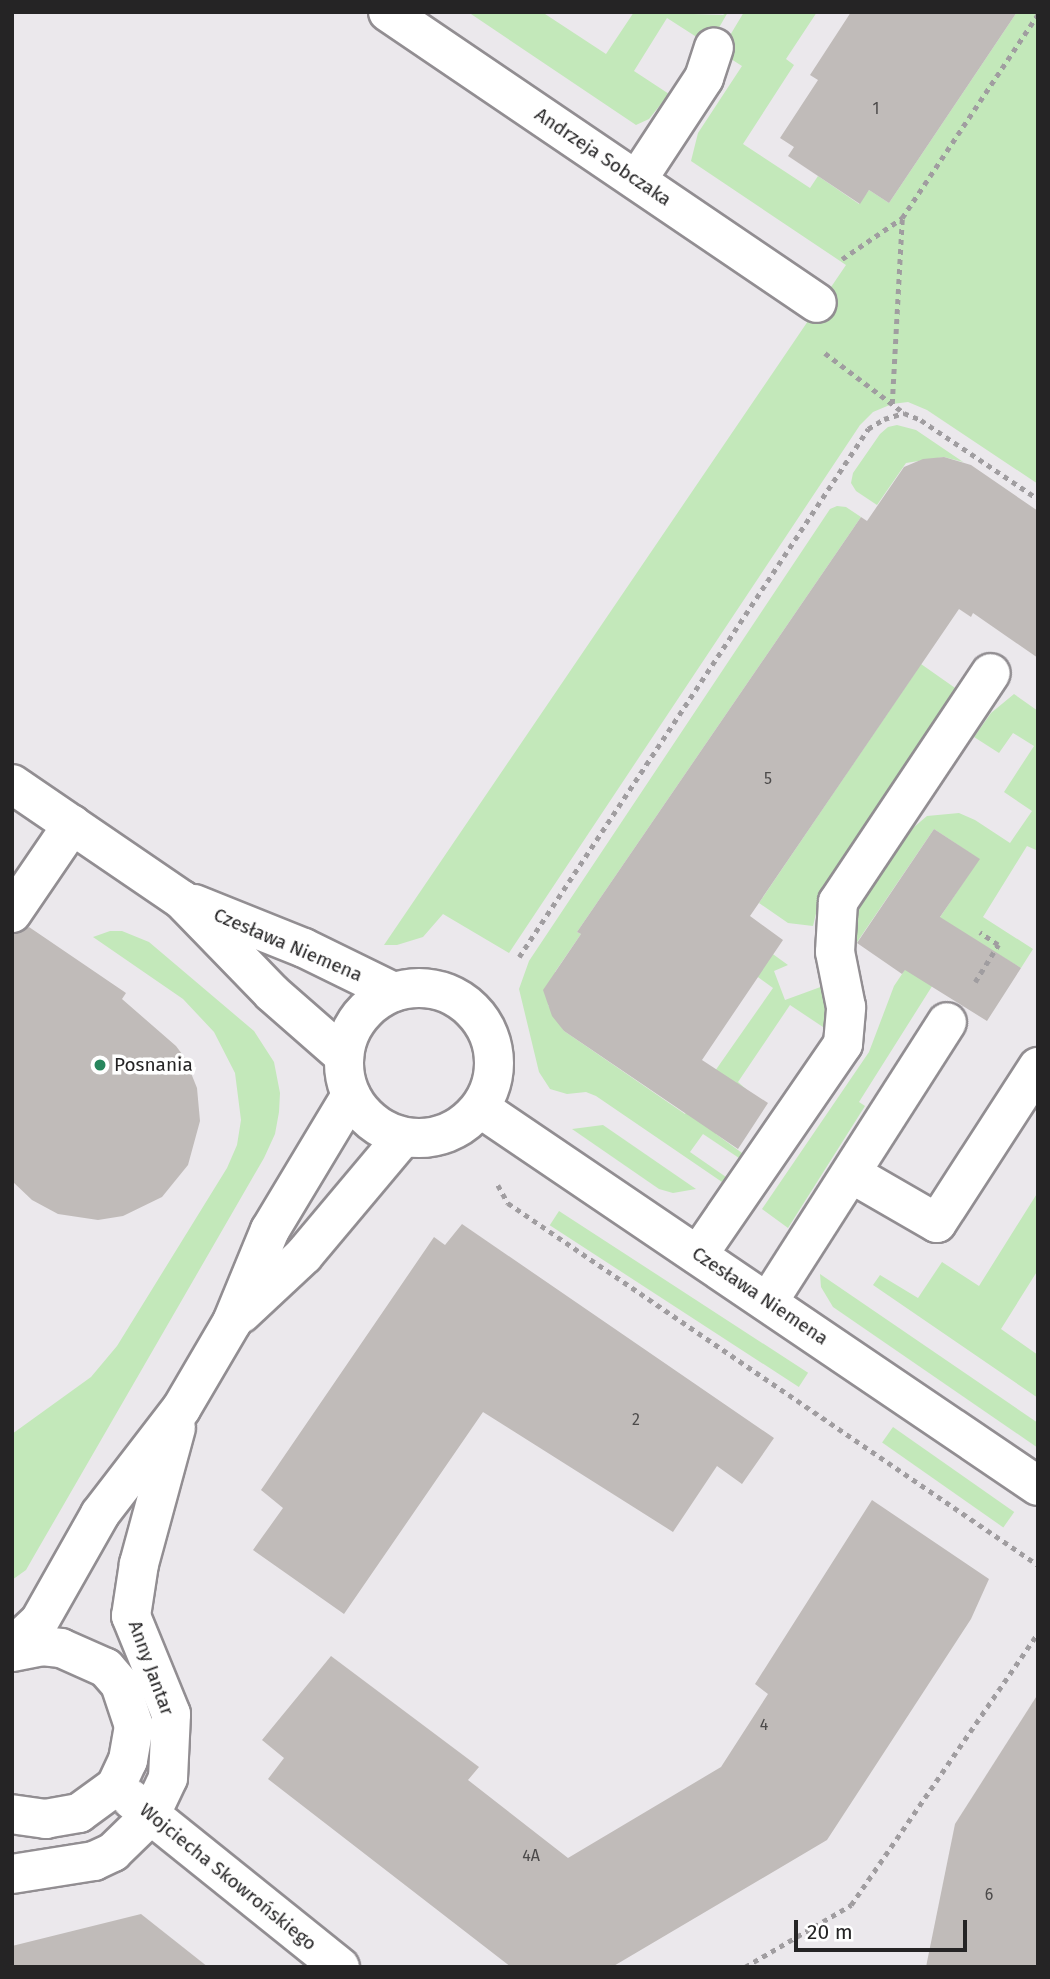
<!DOCTYPE html>
<html>
<head>
<meta charset="utf-8">
<style>
	body { margin:0 }
	#map { position:relative; width:1050px; height:1979px; overflow:hidden; background:#ebe8ec; font-family:"Fira Sans",sans-serif }
	div>[style] { position:absolute }
	.green>* { inset:0; background:#c3e8ba; transform-origin:0 0 }
	.building>* { inset:0; background:#c0bbb9 }
	.path>* { height:4.5px; margin-top:-2.25px; transform-origin:0; background:repeating-linear-gradient(90deg,#a09da0 0 5px,transparent 0 10px) }
	.roads { filter:drop-shadow(2px 0 #928e92) drop-shadow(-2px 0 #928e92) drop-shadow(0 2px #928e92) drop-shadow(0 -2px #928e92) }
	.minor>* { height:38px; margin:-19px; padding:0 19px; transform-origin:19px; border-radius:19px; background:#fff }
	.minor>.ring { margin:-19px; padding:0; box-sizing:content-box; background:none; border:38px solid #fff; border-radius:50% }
	.dots>* { width:19px; height:19px; translate:-50% -50%; box-sizing:border-box; border:4px solid #fff; border-radius:50% }
	span { translate:-50% -50%; white-space:nowrap; text-align:center; line-height:1.15; -webkit-text-stroke:7px #fff; paint-order:stroke }
	.number-label { font-size:16px; color:#4c4a4a }
	.number-label span { -webkit-text-stroke-width:0 }
	.street-label { font-size:19px; color:#252425 }
	.poi-label { font-size:19px; color:#252425 }
	.left { translate:0 -50%; text-align:left }
	.frame { position:absolute; inset:0; border:14px solid #252425; pointer-events:none }
	.scale { position:absolute; left:794px; top:1920px; width:173px; height:32px; box-sizing:border-box; border:4px solid #252425; border-top:0; padding-left:9px; font-size:21px; line-height:24px; white-space:nowrap; color:#252425; -webkit-text-stroke:5px #fff; paint-order:stroke }
</style>
</head>
<body>
<div id="map">
	<div class="green">
		<i style="clip-path:polygon(468px 12px,542px 12px,606px 54px,634px 12px,723px 15px,728px 12px,709px 45px,667px 18px,634px 71px,669px 94px,649px 119px,636px 125px)"></i>
		<i style="clip-path:polygon(744px 12px,817px 12px,786px 59px,794px 65px,743px 144px,810px 188px,818px 176px,859px 204px,869px 190px,889px 203px,1017px 12px,1038px 12px,1038px 484px,927px 410px,908px 402px,892px 404px,873px 412px,860px 425px,509px 953px,443px 914px,423px 937px,397px 945px,384px 945px,846px 265px,691px 161px,698px 133px,742px 66px,720px 52px)"></i>
		<i style="clip-path:polygon(897px 425px,916px 430px,975px 470px,963px 462px,944px 457px,906px 463px,877px 505px,856px 491px,851px 483px,853px 473px,880px 434px,888px 427px)"></i>
		<i style="clip-path:polygon(837px 506px,846px 507px,861px 517px,577px 932px,581px 934px,555px 972px,556px 1003px,548px 1005px,564px 1031px,685px 1114px,773px 988px,740px 964px,759px 944px,788px 965px,774px 971px,785px 1000px,826px 985px,832px 1006px,826px 1029px,790px 1005px,738px 1082px,746px 1089px,716px 1134px,742px 1153px,739px 1158px,703px 1134px,690px 1152px,726px 1177px,722px 1182px,596px 1096px,586px 1092px,567px 1094px,550px 1089px,539px 1072px,519px 989px,529px 961px,830px 509px)"></i>
		<i style="clip-path:polygon(921px 664px,958px 690px,822px 889px,813px 926px,788px 923px,759px 903px)"></i>
		<i style="clip-path:polygon(1014px 694px,1038px 711px,1038px 847px,1036px 850px,1027px 846px,983px 917px,1033px 949px,1021px 968px,965px 934px,859px 1102px,865px 1106px,788px 1228px,762px 1209px,869px 1052px,894px 986px,979px 859px,934px 829px,851px 951px,857px 907px,914px 827px,927px 816px,959px 813px,975px 820px,1010px 843px,1032px 811px,1004px 792px,1034px 746px,1013px 733px,999px 753px,974px 737px,991px 713px)"></i>
		<i style="clip-path:polygon(110px 931px,122px 931px,149px 942px,254px 1031px,274px 1062px,280px 1093px,279px 1112px,275px 1134px,264px 1158px,34px 1556px,26px 1570px,12px 1580px,12px 1434px,91px 1377px,117px 1346px,227px 1168px,237px 1145px,241px 1120px,235px 1073px,214px 1032px,183px 999px,93px 937px)"></i>
		<i style="clip-path:polygon(603px 1125px,696px 1189px,673px 1193px,659px 1189px,572px 1129px)"></i>
		<i style="clip-path:polygon(1038px 1192px,1038px 1270px,1001px 1329px,1038px 1355px,1038px 1398px,873px 1285px,880px 1275px,918px 1298px,942px 1262px,979px 1286px)"></i>
		<i style="left:559px;top:1211px;width:297px;height:17px;rotate:33deg"></i>
		<i style="clip-path:polygon(820px 1274px,1038px 1423px,1038px 1448px,833px 1307px,821px 1287px)"></i>
		<i style="left:893px;top:1427px;width:148px;height:19px;rotate:35deg"></i>
	</div>
	<div class="building">
		<i style="clip-path:polygon(851px 12px,1017px 12px,889px 203px,869px 190px,860px 204px,788px 156px,794px 147px,780px 138px,818px 80px,810px 75px)"></i>
		<i style="clip-path:polygon(944px 457px,971px 465px,1038px 511px,1038px 658px,973px 613px,971px 617px,959px 609px,750px 916px,783px 940px,702px 1060px,768px 1103px,738px 1149px,564px 1031px,552px 1016px,543px 990px,581px 934px,577px 932px,861px 517px,867px 521px,904px 467px,923px 459px)"></i>
		<i style="clip-path:polygon(934px 829px,980px 859px,940px 917px,1021px 968px,987px 1021px,905px 970px,902px 974px,857px 943px)"></i>
		<i style="clip-path:polygon(29px 927px,126px 993px,122px 999px,176px 1046px,185px 1058px,197px 1088px,200px 1121px,188px 1165px,162px 1197px,123px 1216px,98px 1220px,58px 1214px,32px 1200px,12px 1181px,12px 935px)"></i>
		<i style="clip-path:polygon(462px 1224px,774px 1438px,742px 1484px,717px 1466px,673px 1532px,483px 1412px,344px 1614px,253px 1550px,283px 1508px,261px 1490px,434px 1237px,445px 1245px)"></i>
		<i style="clip-path:polygon(872px 1500px,989px 1579px,971px 1619px,827px 1840px,612px 1967px,511px 1967px,268px 1779px,284px 1758px,262px 1740px,331px 1656px,479px 1767px,468px 1780px,568px 1858px,721px 1767px,768px 1694px,755px 1684px)"></i>
		<i style="clip-path:polygon(1038px 1694px,1038px 1967px,926px 1967px,955px 1824px)"></i>
		<i style="clip-path:polygon(141px 1914px,208px 1967px,12px 1967px,12px 1946px)"></i>
	</div>
	<div class="path">
		<i style="left:842px;top:259px;width:73px;rotate:-34.3deg"></i>
		<i style="left:902px;top:218px;width:245px;rotate:-56.3deg"></i>
		<i style="left:825px;top:353px;width:99px;rotate:37.2deg"></i>
		<i style="left:904px;top:413px;width:18px;rotate:22deg"></i>
		<i style="left:921px;top:420px;width:141px;rotate:34deg"></i>
		<i style="left:892px;top:404px;width:185px;rotate:-86.9deg"></i>
		<i style="left:519px;top:957px;width:633px;rotate:-56.54deg"></i>
		<i style="left:868px;top:429px;width:19px;rotate:-32deg"></i>
		<i style="left:884px;top:419px;width:21px;rotate:-17deg"></i>
		<i style="left:975px;top:982px;width:44px;rotate:-58.1deg"></i>
		<i style="left:998px;top:945px;width:22px;rotate:-146deg"></i>
		<i style="left:498px;top:1185px;width:21px;rotate:61deg"></i>
		<i style="left:508px;top:1203px;width:642px;rotate:34.33deg"></i>
		<i style="left:745px;top:1967px;width:123px;rotate:-30.3deg"></i>
		<i style="left:851px;top:1905px;width:330px;rotate:-55.5deg"></i>
	</div>
	<div class="roads">
		<div class="minor">
			<i style="left:388px;top:12px;width:518px;rotate:34.15deg"></i>
			<i style="left:637px;top:180px;width:122px;rotate:-56.7deg"></i>
			<i style="left:704px;top:78px;width:32px;rotate:-72deg"></i>
			<i style="left:12px;top:784px;width:206px;rotate:34.3deg"></i>
			<i style="left:182px;top:900px;width:129px;rotate:45.9deg"></i>
			<i style="left:272px;top:993px;width:96px;rotate:41.2deg"></i>
			<i style="left:194px;top:904px;width:118px;rotate:21.8deg"></i>
			<i style="left:304px;top:948px;width:100px;rotate:26.1deg"></i>
			<i style="left:12px;top:913px;width:107px;rotate:-55.7deg"></i>
			<i class="ring" style="left:344px;top:988px;width:112px;height:112px"></i>
			<i style="left:480px;top:1108px;width:674px;rotate:34.11deg"></i>
			<i style="left:852px;top:1174px;width:98px;rotate:30deg"></i>
			<i style="left:937px;top:1223px;width:186px;rotate:-57.1deg"></i>
			<i style="left:698px;top:1255px;width:256px;rotate:-55.5deg"></i>
			<i style="left:843px;top:1044px;width:37px;rotate:-85deg"></i>
			<i style="left:846px;top:1007px;width:56px;rotate:-101.3deg"></i>
			<i style="left:835px;top:952px;width:50px;rotate:-86.6deg"></i>
			<i style="left:838px;top:902px;width:275px;rotate:-56.3deg"></i>
			<i style="left:768px;top:1302px;width:332px;rotate:-57.4deg"></i>
			<i style="left:241px;top:1314px;width:86px;rotate:-43.1deg"></i>
			<i style="left:304px;top:1255px;width:154px;rotate:-50deg"></i>
			<i style="left:12px;top:1647px;width:37px;rotate:-43deg"></i>
			<i style="left:39px;top:1622px;width:124px;rotate:-60.5deg"></i>
			<i style="left:100px;top:1514px;width:133px;rotate:-52.4deg"></i>
			<i style="left:181px;top:1409px;width:101px;rotate:-59.6deg"></i>
			<i style="left:232px;top:1322px;width:100px;rotate:-67.6deg"></i>
			<i style="left:270px;top:1230px;width:157px;rotate:-59deg"></i>
			<i style="left:12px;top:1652px;width:31px;rotate:-11deg"></i>
			<i style="left:42px;top:1646px;width:19px;rotate:6deg"></i>
			<i style="left:61px;top:1648px;width:49px;rotate:24deg"></i>
			<i style="left:106px;top:1668px;width:21px;rotate:49deg"></i>
			<i style="left:120px;top:1684px;width:44px;rotate:71.6deg"></i>
			<i style="left:134px;top:1726px;width:35px;rotate:100deg"></i>
			<i style="left:128px;top:1760px;width:29px;rotate:115deg"></i>
			<i style="left:116px;top:1786px;width:46px;rotate:143.9deg"></i>
			<i style="left:79px;top:1813px;width:34px;rotate:170deg"></i>
			<i style="left:46px;top:1819px;width:34px;rotate:-172deg"></i>
			<i style="left:131px;top:1799px;width:268px;rotate:38.8deg"></i>
			<i style="left:12px;top:1874px;width:83px;rotate:-9deg"></i>
			<i style="left:94px;top:1861px;width:21px;rotate:-25deg"></i>
			<i style="left:113px;top:1852px;width:52px;rotate:-44.2deg"></i>
			<i style="left:150px;top:1816px;width:42px;rotate:-64.7deg"></i>
			<i style="left:168px;top:1778px;width:64px;rotate:-87.3deg"></i>
			<i style="left:171px;top:1714px;width:106px;rotate:-112.2deg"></i>
			<i style="left:131px;top:1616px;width:53px;rotate:-81.3deg"></i>
			<i style="left:139px;top:1564px;width:141px;rotate:-74.8deg"></i>
		</div>
	</div>
	<div class="dots">
		<i style="left:100px;top:1065px;background:#28865d"></i>
	</div>
	<div class="number-label">
		<span style="left:876px;top:109px">1</span>
		<span style="left:768px;top:779px">5</span>
		<span style="left:636px;top:1420px">2</span>
		<span style="left:764px;top:1725px">4</span>
		<span style="left:531px;top:1856px">4A</span>
		<span style="left:989px;top:1895px">6</span>
	</div>
	<div class="street-label">
		<span style="left:603px;top:157px;rotate:34deg">Andrzeja Sobczaka</span>
		<span style="left:288px;top:945px;rotate:23deg">Czesława Niemena</span>
		<span style="left:760px;top:1296px;rotate:34deg">Czesława Niemena</span>
		<span style="left:151px;top:1668px;rotate:70deg">Anny Jantar</span>
		<span style="left:228px;top:1877px;rotate:39deg">Wojciecha Skowrońskiego</span>
	</div>
	<div class="poi-label">
		<span class="left" style="left:114px;top:1065px">Posnania</span>
	</div>
	<div class="frame"></div>
	<div class="scale">20 m</div>
</div>
</body>
</html>
